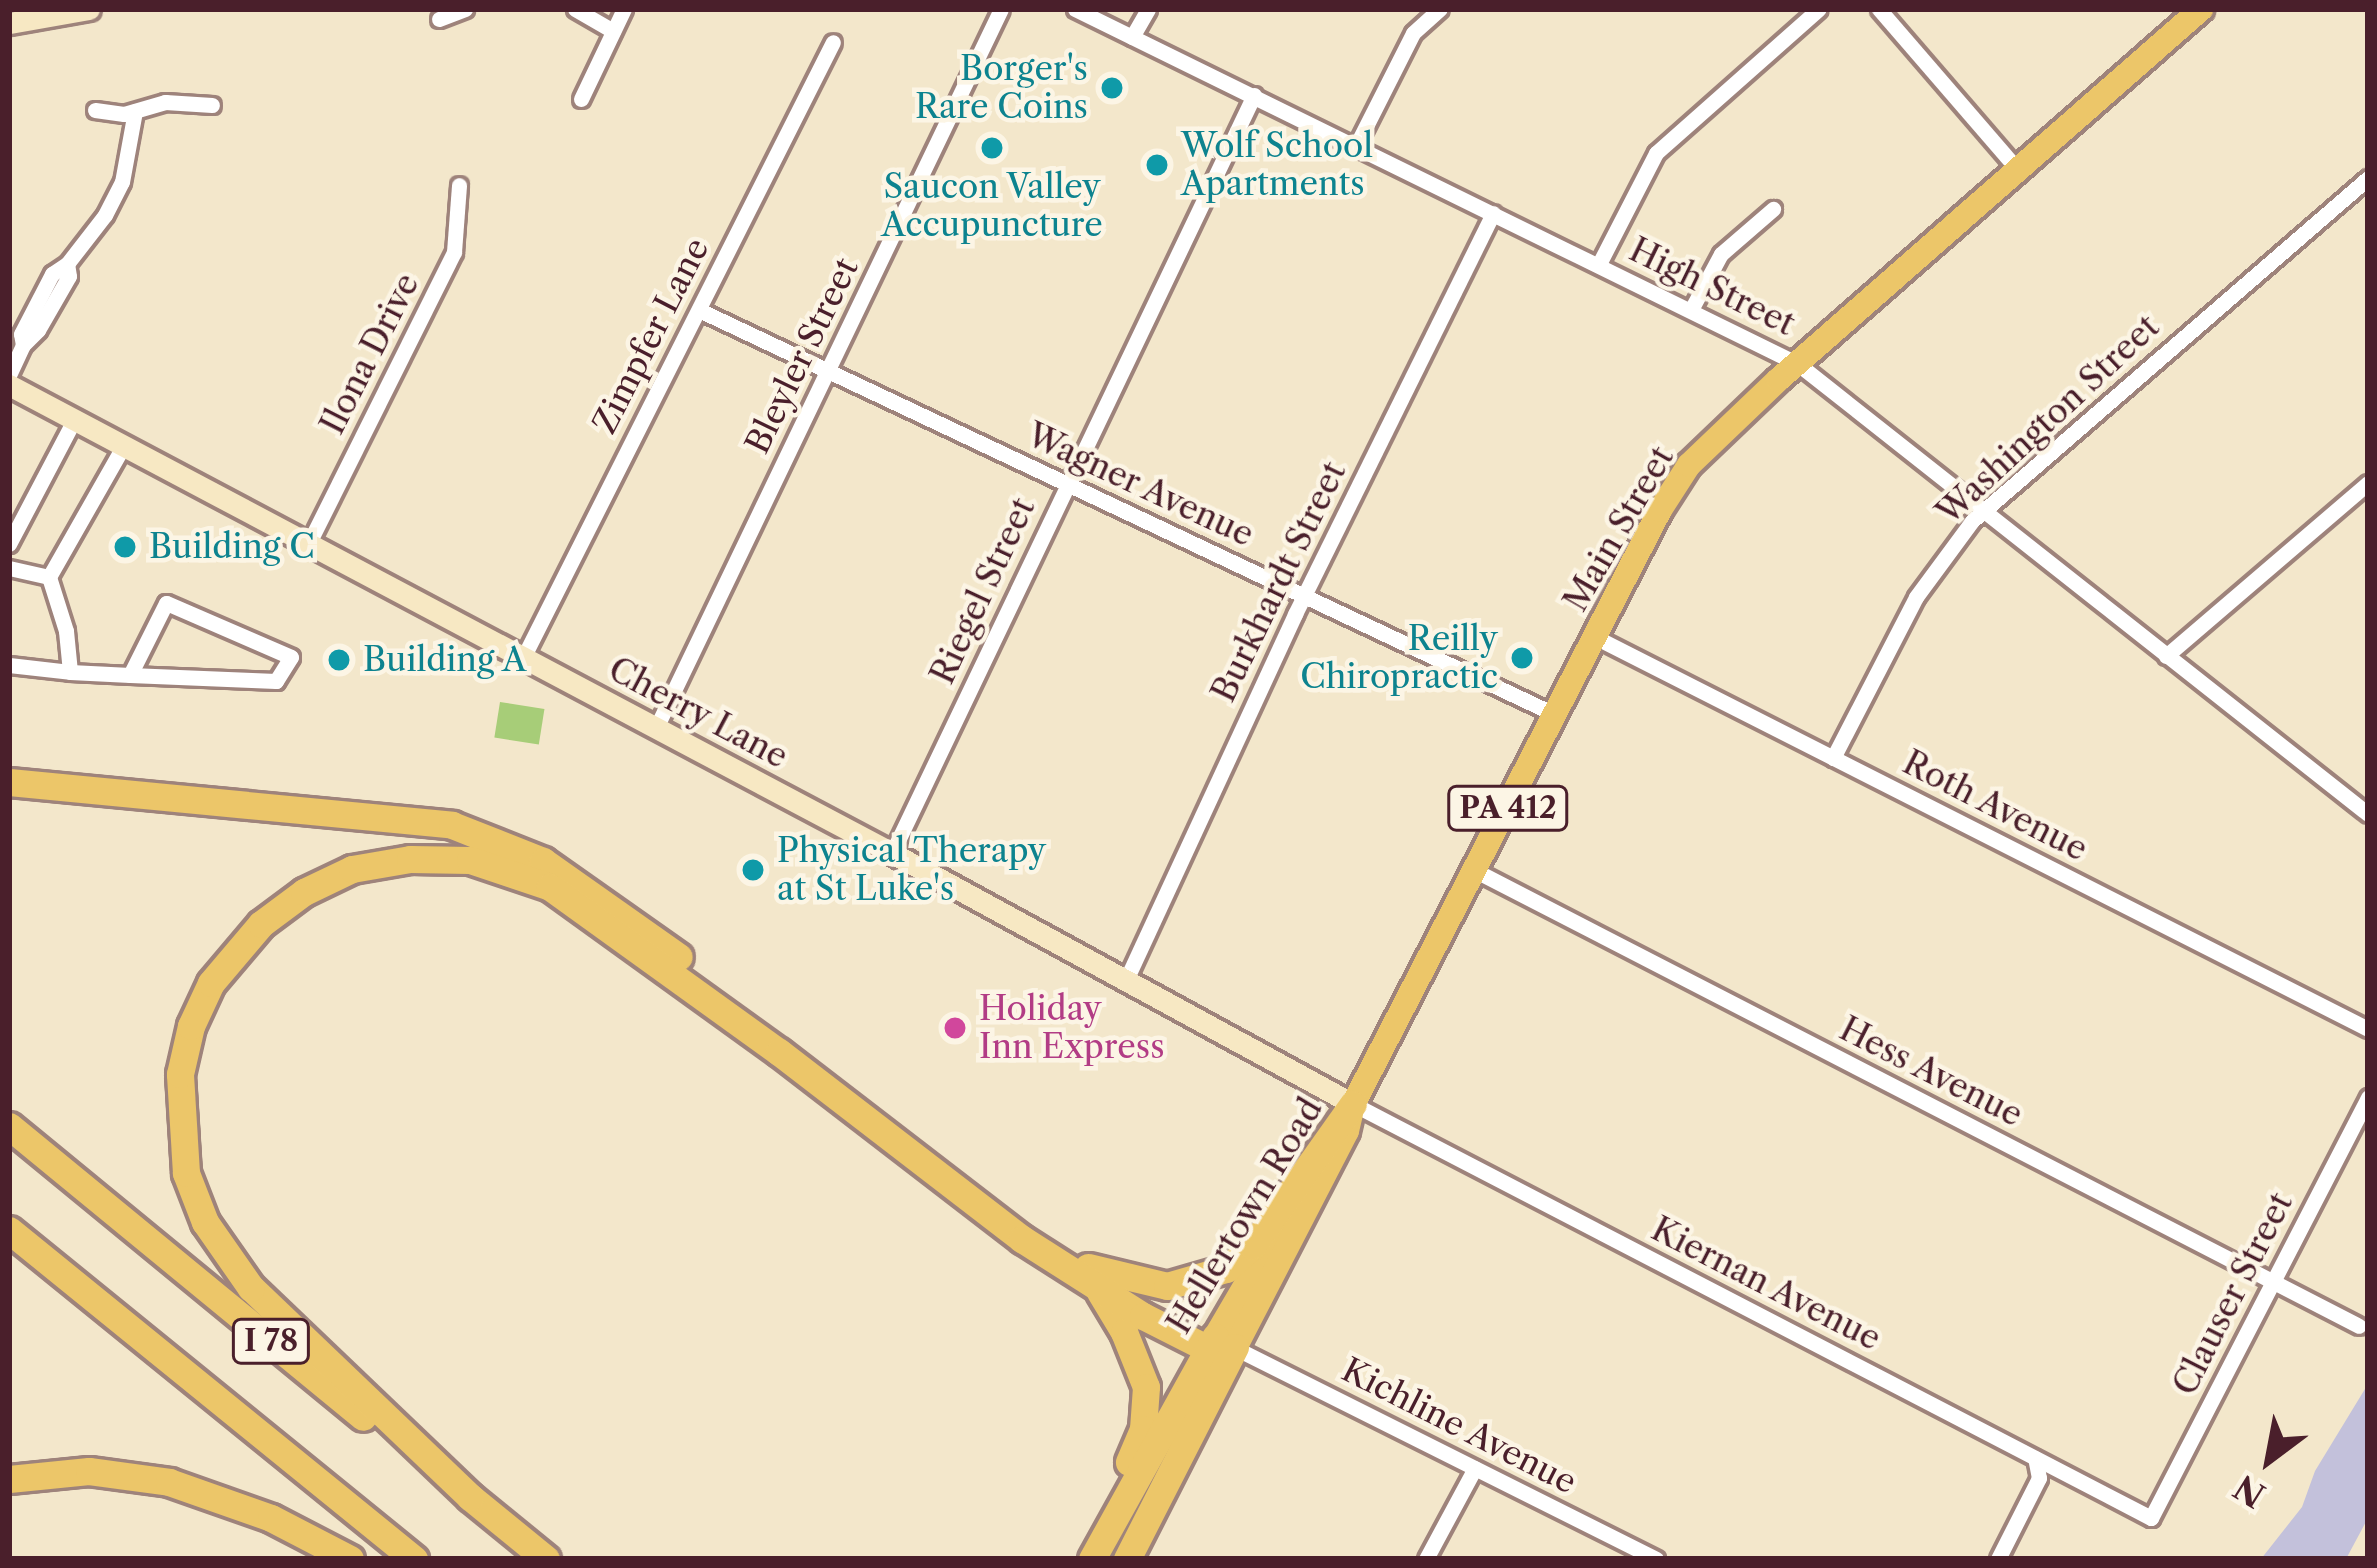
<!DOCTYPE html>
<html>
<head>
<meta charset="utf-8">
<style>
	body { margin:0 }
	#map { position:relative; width:2377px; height:1568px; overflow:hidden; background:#f3e7cb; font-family:"Libre Caslon Text",serif }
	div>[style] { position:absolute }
	.industrial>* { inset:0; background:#c3c1db }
	.green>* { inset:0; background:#a7cd78; transform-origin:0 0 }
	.roads { filter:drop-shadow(3px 0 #9e837b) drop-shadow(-3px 0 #9e837b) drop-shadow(0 3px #9e837b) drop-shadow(0 -3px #9e837b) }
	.street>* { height:15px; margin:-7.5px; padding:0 7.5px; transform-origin:7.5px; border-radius:7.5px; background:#fff }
	.secondary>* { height:21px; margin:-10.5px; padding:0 10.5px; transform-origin:10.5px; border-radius:10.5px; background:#f7e8c3 }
	.primary>* { height:24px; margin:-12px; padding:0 12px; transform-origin:12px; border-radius:12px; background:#ecc669 }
	.highway>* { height:27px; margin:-13.5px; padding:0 13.5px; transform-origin:13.5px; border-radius:13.5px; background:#ecc669 }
	.dots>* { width:33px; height:33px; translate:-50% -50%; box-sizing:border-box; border:6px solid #fcf5e5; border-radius:50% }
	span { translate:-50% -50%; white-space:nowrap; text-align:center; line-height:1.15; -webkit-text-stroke:9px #fcf5e5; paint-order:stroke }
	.shield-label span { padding:3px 9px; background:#fcf5e5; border:3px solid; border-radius:9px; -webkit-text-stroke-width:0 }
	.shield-label { font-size:30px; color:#4a1f2b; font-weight:700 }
	.culture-label { font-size:33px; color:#0d838f }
	.right { translate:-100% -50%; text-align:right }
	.left { translate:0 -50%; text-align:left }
	.street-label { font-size:33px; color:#4a1f2b }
	.hotel-label { font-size:33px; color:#b23c85 }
	.frame { position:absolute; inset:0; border:12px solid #4a1f2b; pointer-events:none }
	.north { position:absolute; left:2209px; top:1400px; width:120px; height:120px; -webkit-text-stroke:9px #fcf5e5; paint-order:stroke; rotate:212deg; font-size:33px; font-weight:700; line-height:48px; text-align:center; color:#4a1f2b }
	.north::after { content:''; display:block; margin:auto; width:42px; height:54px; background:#4a1f2b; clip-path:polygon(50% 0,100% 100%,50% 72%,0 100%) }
</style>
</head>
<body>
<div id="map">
	<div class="industrial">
		<i style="clip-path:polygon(2368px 1384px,2368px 1518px,2346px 1559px,2261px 1559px,2302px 1507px,2315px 1471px)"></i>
	</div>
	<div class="green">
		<i style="left:500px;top:702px;width:45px;height:36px;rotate:9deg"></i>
	</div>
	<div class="roads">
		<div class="street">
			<i style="left:575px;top:9px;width:44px;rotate:30.1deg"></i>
			<i style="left:1075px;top:9px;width:805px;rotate:26.15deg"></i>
			<i style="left:1798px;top:364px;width:726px;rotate:38.29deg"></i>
			<i style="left:1879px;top:9px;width:213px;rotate:49.2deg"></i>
			<i style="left:439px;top:19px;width:28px;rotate:-21deg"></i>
			<i style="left:1132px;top:37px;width:32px;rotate:-60deg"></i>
			<i style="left:581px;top:99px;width:100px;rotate:-64.5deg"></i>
			<i style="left:95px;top:110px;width:29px;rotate:8deg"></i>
			<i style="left:124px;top:114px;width:43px;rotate:-16.3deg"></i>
			<i style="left:165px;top:102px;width:47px;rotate:3.7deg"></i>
			<i style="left:1357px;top:144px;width:124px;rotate:-63.2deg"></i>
			<i style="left:1413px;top:33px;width:36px;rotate:-42deg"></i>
			<i style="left:1599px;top:264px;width:125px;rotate:-62.8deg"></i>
			<i style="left:1656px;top:153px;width:217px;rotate:-41.5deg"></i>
			<i style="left:1692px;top:308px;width:61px;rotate:-61.8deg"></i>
			<i style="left:1721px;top:254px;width:69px;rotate:-40.9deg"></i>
			<i style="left:699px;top:310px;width:948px;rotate:25.29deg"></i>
			<i style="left:23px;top:345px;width:21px;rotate:-45deg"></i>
			<i style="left:38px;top:330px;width:62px;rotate:-60.1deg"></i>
			<i style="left:69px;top:276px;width:12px;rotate:-99deg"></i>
			<i style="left:9px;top:375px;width:33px;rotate:-65deg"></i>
			<i style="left:23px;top:345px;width:11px;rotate:-100deg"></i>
			<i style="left:21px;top:334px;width:68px;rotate:-62.7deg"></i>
			<i style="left:52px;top:274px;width:18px;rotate:-34deg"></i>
			<i style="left:67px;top:264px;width:62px;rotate:-52.2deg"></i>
			<i style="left:105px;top:215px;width:37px;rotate:-63deg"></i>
			<i style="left:122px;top:182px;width:72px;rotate:-79.6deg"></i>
			<i style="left:124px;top:445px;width:152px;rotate:119.6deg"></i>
			<i style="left:49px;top:577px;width:57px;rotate:72.5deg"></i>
			<i style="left:66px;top:631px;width:41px;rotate:84.4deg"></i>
			<i style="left:70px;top:672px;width:60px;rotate:2.9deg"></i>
			<i style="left:130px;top:675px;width:146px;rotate:2.4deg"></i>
			<i style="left:276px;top:681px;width:28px;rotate:-58deg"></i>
			<i style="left:291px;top:657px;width:136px;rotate:-156.6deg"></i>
			<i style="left:166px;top:603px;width:80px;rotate:116.6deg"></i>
			<i style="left:309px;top:543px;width:325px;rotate:-63.5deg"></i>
			<i style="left:454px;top:252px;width:67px;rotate:-85.7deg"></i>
			<i style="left:9px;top:544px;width:140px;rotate:-62.3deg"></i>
			<i style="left:9px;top:568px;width:41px;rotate:12.7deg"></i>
			<i style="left:1595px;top:637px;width:867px;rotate:26.89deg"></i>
			<i style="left:524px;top:656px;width:687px;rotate:-63.29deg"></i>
			<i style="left:2166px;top:656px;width:266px;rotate:-40.6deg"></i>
			<i style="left:9px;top:665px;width:61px;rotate:6.5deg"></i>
			<i style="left:656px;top:728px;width:797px;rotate:-64.37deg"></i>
			<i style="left:1833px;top:758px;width:181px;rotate:-62.7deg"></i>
			<i style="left:1916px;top:597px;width:94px;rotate:-53.6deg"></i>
			<i style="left:1972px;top:521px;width:524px;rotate:-40.9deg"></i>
			<i style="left:892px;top:853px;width:840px;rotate:-64.47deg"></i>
			<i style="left:1476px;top:871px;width:993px;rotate:27.26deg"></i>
			<i style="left:1126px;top:980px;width:403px;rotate:-65.2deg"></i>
			<i style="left:1295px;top:614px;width:447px;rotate:-63.7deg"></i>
			<i style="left:1353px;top:1104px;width:899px;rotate:27.42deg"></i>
			<i style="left:2151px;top:1518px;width:474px;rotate:-62.7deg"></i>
			<i style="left:1235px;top:1348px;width:471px;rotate:26.6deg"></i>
			<i style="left:1426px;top:1559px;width:103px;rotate:-61.7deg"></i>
			<i style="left:1998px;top:1559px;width:91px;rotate:-63.2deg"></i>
			<i style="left:2039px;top:1478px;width:20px;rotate:-101deg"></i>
		</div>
		<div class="secondary">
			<i style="left:9px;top:23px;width:81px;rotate:-9.9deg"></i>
			<i style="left:9px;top:385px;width:999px;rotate:27.92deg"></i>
			<i style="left:892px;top:853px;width:525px;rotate:28.57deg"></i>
		</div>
		<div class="primary">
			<i style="left:1345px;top:1120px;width:687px;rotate:-62.69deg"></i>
			<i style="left:1660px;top:510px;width:54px;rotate:-57.2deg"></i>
			<i style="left:1689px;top:465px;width:123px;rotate:-43.7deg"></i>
			<i style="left:1778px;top:380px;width:563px;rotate:-41.25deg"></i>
			<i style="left:1215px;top:1337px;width:134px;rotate:-59.6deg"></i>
			<i style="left:1235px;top:1348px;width:244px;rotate:-62.7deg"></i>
			<i style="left:1347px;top:1131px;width:17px;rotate:-77deg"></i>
		</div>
		<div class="highway">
			<i style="left:9px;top:782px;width:445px;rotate:5.5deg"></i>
			<i style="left:452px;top:825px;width:98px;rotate:21.6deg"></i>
			<i style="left:543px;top:861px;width:166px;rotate:35.2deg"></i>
			<i style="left:9px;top:1126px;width:458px;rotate:39.4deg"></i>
			<i style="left:9px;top:1230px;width:522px;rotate:39.09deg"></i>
			<i style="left:1088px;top:1267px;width:81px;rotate:13.5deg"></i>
			<i style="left:1167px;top:1286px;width:61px;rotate:-16.1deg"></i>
			<i style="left:1226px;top:1269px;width:35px;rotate:-41deg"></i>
			<i style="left:1252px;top:1246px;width:174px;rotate:-54.6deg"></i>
			<i style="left:1100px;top:1292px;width:47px;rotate:59deg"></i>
			<i style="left:1124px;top:1332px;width:59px;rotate:68.2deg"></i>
			<i style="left:1146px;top:1387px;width:42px;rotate:94.1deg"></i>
			<i style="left:1143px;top:1429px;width:36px;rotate:113deg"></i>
			<i style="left:9px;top:1479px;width:80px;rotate:-5.7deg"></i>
			<i style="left:89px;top:1471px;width:81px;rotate:7.8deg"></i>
			<i style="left:169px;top:1482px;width:108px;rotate:19.4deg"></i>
			<i style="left:271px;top:1518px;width:89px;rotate:27.4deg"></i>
			<i style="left:546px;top:1559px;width:98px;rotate:-140.8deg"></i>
			<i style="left:470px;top:1497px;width:303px;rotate:-136.3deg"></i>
			<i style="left:251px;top:1288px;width:80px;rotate:-124.9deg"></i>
			<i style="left:205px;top:1222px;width:53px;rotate:-111.2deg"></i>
			<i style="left:186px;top:1173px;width:99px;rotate:-93.5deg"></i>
			<i style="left:180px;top:1074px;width:49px;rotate:-77.1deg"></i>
			<i style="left:191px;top:1026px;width:47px;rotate:-65.1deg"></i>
			<i style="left:211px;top:983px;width:77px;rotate:-49.7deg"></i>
			<i style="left:261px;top:924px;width:54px;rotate:-36.7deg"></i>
			<i style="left:304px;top:892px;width:53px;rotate:-25.6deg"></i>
			<i style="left:352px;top:869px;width:59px;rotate:-9.8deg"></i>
			<i style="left:410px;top:859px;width:60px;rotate:1deg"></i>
			<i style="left:470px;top:860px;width:84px;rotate:18.6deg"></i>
			<i style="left:550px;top:887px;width:282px;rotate:35.8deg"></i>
			<i style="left:779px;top:1052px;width:307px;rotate:37.6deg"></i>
			<i style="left:1022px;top:1239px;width:143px;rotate:32.5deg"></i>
			<i style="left:1143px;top:1316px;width:95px;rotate:26.8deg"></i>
			<i style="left:1092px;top:1559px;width:254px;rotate:-61deg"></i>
			<i style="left:1127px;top:1559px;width:238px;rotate:-63deg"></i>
		</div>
	</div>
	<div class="dots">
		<i style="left:1112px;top:88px;background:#0f9aa8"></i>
		<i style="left:992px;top:148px;background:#0f9aa8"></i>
		<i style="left:1157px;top:165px;background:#0f9aa8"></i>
		<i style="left:125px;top:547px;background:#0f9aa8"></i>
		<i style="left:1522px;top:658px;background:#0f9aa8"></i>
		<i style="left:339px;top:660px;background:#0f9aa8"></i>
		<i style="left:753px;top:870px;background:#0f9aa8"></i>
		<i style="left:955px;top:1028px;background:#d1479c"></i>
	</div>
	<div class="shield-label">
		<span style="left:1508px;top:808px">PA 412</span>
		<span style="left:271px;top:1341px">I 78</span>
	</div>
	<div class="culture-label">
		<span class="right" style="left:1088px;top:88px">Borger's<br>Rare Coins</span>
		<span class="left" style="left:1181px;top:165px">Wolf School<br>Apartments</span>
		<span style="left:992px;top:206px">Saucon Valley<br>Accupuncture</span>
		<span class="left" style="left:149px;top:547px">Building C</span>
		<span class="right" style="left:1498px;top:658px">Reilly<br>Chiropractic</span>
		<span class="left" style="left:363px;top:660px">Building A</span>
		<span class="left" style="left:777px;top:870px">Physical Therapy<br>at St Luke's</span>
	</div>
	<div class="street-label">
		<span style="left:1712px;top:287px;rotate:26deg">High Street</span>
		<span style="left:651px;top:336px;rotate:-63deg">Zimpfer Lane</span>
		<span style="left:370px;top:354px;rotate:-63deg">Ilona Drive</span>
		<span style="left:802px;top:356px;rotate:-64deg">Bleyler Street</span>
		<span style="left:2048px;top:420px;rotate:-43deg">Washington Street</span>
		<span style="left:1140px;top:485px;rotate:25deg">Wagner Avenue</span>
		<span style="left:1619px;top:529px;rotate:-60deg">Main Street</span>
		<span style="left:1279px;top:582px;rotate:-64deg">Burkhardt Street</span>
		<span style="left:983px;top:591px;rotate:-65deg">Riegel Street</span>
		<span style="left:698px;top:713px;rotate:28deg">Cherry Lane</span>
		<span style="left:1995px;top:806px;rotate:27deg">Roth Avenue</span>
		<span style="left:1931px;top:1072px;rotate:27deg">Hess Avenue</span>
		<span style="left:1245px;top:1216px;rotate:-59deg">Hellertown Road</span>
		<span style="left:1766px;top:1284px;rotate:27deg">Kiernan Avenue</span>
		<span style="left:2233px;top:1294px;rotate:-63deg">Clauser Street</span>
		<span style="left:1459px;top:1426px;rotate:27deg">Kichline Avenue</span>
	</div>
	<div class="hotel-label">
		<span class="left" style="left:979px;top:1028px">Holiday<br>Inn Express</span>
	</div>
	<div class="frame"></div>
	<div class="north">N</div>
</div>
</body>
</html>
